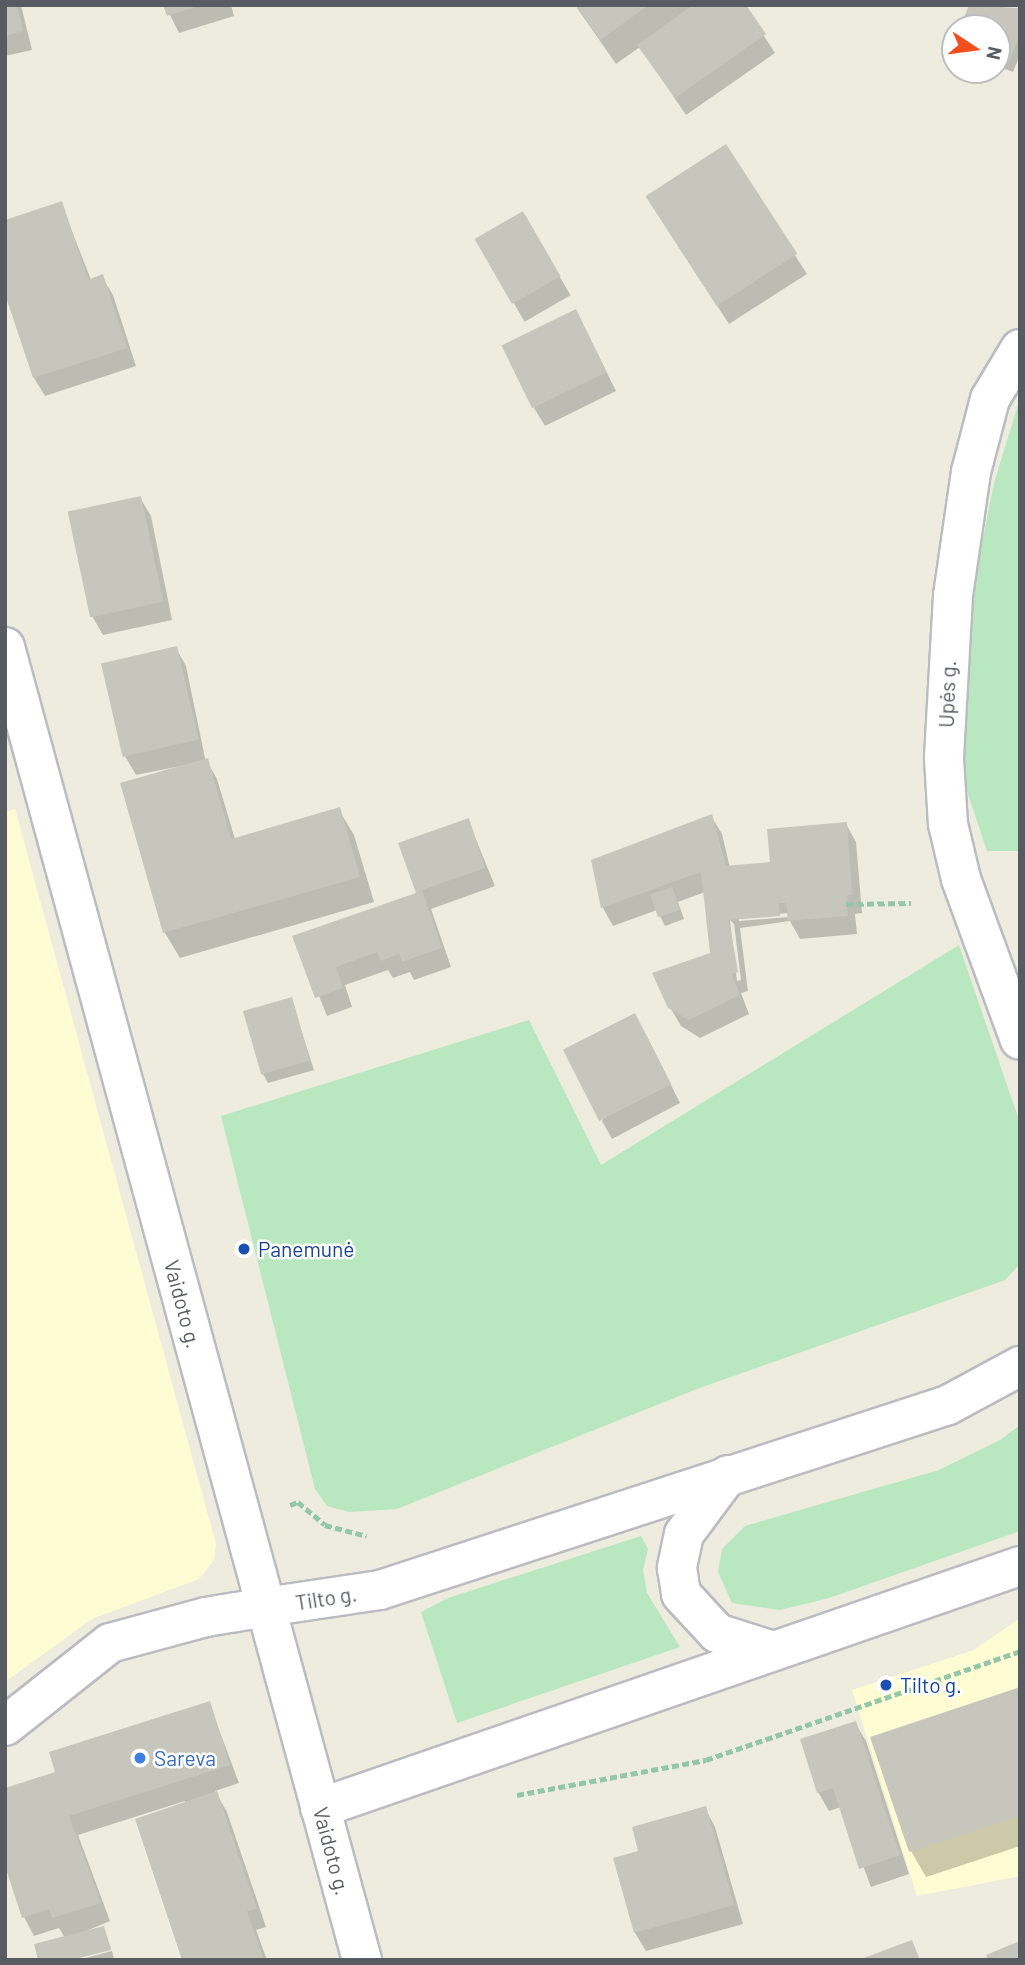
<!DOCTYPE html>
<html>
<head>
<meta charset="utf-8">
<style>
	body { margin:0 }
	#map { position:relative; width:1025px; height:1965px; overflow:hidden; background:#edecdf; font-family:Barlow,sans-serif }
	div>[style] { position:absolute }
	.commercial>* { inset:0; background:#fffbd2 }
	.green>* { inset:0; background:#b9e7c0 }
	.shadow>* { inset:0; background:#0003; transform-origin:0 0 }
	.building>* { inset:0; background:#c7c6bc; transform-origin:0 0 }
	.path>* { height:4.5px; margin-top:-2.25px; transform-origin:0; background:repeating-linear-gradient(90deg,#92c7a9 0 7px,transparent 0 10.5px) }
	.roads { filter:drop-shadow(2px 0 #babcc2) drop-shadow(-2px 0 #babcc2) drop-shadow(0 2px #babcc2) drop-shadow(0 -2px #babcc2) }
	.street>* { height:38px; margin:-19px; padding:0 19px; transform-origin:19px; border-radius:19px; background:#fff }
	.secondary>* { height:38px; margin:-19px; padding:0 19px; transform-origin:19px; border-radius:19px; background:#fff }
	.dots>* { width:19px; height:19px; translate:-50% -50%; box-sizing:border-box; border:4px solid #fff; border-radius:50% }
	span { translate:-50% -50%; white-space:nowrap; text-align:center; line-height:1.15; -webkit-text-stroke:5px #fff; paint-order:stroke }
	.street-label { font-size:21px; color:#585b61 }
	.transit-label { font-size:21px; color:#164399 }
	.left { translate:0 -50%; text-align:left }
	.shop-label { font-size:21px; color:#366cbe }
	.frame { position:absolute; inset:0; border:7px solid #585b61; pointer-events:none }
	.north { position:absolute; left:941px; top:14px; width:70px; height:70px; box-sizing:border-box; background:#fff; border:2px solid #bcbdc0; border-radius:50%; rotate:103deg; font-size:19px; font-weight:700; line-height:28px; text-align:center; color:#585b61 }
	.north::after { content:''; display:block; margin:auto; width:24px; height:32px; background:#f54e1d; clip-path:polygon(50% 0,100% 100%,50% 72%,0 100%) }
</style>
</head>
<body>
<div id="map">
	<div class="commercial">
		<i style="clip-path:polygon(15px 809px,216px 1544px,214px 1560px,199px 1579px,92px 1619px,5px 1682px,5px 812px)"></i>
		<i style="clip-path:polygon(1020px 1618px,1020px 1876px,917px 1896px,852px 1690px,974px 1650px)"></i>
	</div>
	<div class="green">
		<i style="clip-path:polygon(1020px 398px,1020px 851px,987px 851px,965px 785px,962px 715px,976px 573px,994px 483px)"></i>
		<i style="clip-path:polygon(959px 945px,1020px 1123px,1020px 1264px,1005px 1280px,697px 1389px,397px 1509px,349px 1512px,327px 1506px,315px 1489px,221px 1116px,529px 1020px,601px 1165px)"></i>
		<i style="clip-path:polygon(1020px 1425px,1020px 1531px,829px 1598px,780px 1610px,732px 1603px,718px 1572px,722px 1549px,745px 1526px,939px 1470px,1000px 1440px)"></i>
		<i style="clip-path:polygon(641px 1536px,648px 1549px,643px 1570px,647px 1593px,680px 1647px,457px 1723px,421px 1612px,448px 1598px)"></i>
	</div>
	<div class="shadow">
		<i style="clip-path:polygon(5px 5px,21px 5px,32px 50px,5px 56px)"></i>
		<i style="clip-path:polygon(165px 5px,231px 5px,234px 16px,179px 33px)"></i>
		<i style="clip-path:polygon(575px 5px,744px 5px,775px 53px,686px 115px,640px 47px,616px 64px)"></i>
		<i style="clip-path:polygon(971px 5px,1020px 10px,1020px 55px,1013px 72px,997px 66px,997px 28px,962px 28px)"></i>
		<i style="clip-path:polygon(725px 146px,807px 274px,729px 324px,658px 215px)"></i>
		<i style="clip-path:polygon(61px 203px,91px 280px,102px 277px,113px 295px,136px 366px,45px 396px,34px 378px,5px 288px)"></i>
		<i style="left:523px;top:213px;width:95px;height:53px;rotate:60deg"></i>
		<i style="clip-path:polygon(585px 329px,616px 391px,545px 426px,534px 408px)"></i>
		<i style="clip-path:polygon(140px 498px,151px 516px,172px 620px,103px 635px,92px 616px)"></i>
		<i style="clip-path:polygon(176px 648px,186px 666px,205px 758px,217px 779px,235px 839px,339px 810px,354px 835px,374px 902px,180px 958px,165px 933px,122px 785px,201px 762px,136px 775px,125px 756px)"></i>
		<i style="clip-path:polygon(evenodd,711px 816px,722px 834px,730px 868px,769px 864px,846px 824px,856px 842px,862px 913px,855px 914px,857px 934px,800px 939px,790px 921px,740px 928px,748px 991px,741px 993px,749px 1014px,700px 1038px,681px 1026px,670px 1007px,712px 954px,705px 892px,678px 902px,684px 919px,665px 926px,657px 910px,613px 926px,603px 908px,593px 861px,711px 816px,789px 913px,789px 917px,739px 921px,739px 917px,789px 913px,711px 816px,730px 920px,734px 924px,741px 980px,737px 981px,730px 920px)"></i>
		<i style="clip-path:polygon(468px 820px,495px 886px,431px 909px,451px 967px,414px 980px,410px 972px,393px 978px,388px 970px,345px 985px,352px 1007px,327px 1016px,295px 937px,418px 894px)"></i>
		<i style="clip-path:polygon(291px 999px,314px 1070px,268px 1083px,263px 1074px)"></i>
		<i style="clip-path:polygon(645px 1033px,680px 1103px,612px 1139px,602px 1121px)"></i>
		<i style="clip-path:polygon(1020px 1689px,1020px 1846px,926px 1877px,911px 1851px,873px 1738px)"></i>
		<i style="clip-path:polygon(209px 1703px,239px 1783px,215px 1791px,227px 1812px,266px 1927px,256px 1930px,267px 1960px,184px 1960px,185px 1801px,78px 1835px,110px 1921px,74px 1936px,103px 1928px,111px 1948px,64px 1960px,65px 1938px,59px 1928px,34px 1936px,24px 1917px,57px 1773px)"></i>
		<i style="clip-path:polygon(855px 1723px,866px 1741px,909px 1874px,871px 1887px,841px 1807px,829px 1811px,818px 1792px)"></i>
		<i style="clip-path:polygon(705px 1808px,715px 1827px,743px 1924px,646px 1951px,635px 1933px,615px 1859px,641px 1852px)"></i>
		<i style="clip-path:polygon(112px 1951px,114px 1959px,78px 1960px)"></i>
	</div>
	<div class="building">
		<i style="clip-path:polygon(5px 5px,17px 5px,23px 31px,5px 36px)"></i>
		<i style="clip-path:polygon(163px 5px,198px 5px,199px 6px,167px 16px)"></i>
		<i style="clip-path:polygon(576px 5px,649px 5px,600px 40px)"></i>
		<i style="clip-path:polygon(693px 5px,746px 5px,766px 34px,675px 98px,637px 45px)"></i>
		<i style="clip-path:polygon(969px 5px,1020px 8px,1020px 34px,1008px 64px,997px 60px,997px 28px,960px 28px)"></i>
		<i style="left:726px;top:144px;width:131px;height:96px;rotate:57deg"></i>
		<i style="clip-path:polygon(62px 201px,88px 280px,103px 274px,127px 348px,33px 378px,5px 294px,5px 220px)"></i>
		<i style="left:523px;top:211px;width:75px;height:56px;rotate:60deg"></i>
		<i style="left:576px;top:309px;width:70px;height:83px;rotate:64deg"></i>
		<i style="left:141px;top:496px;width:108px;height:75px;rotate:78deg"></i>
		<i style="left:177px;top:646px;width:96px;height:78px;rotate:77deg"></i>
		<i style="clip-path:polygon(208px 758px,231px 839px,340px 807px,360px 877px,163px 933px,120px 783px)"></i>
		<i style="clip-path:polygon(712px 814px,726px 866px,770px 862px,767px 829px,847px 822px,852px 895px,846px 896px,848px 916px,788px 921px,786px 903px,779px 903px,780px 916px,729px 920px,738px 972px,732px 974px,740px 995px,689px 1020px,668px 1008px,652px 973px,710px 953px,701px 872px,601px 908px,591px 860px)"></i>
		<i style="clip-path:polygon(469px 818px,485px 868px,422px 890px,442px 948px,402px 962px,399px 954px,381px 961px,377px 952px,336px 967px,343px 988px,315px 998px,292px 936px,416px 893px,398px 843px)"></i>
		<i style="left:672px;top:887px;width:24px;height:23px;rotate:71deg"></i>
		<i style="left:292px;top:997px;width:66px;height:51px;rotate:74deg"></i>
		<i style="left:635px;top:1013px;width:80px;height:81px;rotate:63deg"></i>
		<i style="clip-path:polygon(1020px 1687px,1020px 1816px,909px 1852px,870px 1737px)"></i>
		<i style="clip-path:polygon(210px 1701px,230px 1765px,69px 1816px,101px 1903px,52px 1918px,49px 1909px,22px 1918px,5px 1866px,5px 1788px,55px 1772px,49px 1752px)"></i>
		<i style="clip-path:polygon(856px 1721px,900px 1855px,859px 1869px,833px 1788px,817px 1793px,800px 1739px)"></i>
		<i style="clip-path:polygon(217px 1791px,257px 1909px,247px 1911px,264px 1960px,182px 1960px,135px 1819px)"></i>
		<i style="clip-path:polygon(706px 1806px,734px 1905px,634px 1933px,613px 1858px,638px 1851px,632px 1827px)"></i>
		<i style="clip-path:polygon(104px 1926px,111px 1950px,71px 1960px,38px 1960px,34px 1944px)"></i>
		<i style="clip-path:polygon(912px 1940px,920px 1960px,861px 1960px,861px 1959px)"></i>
		<i style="clip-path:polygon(1020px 1941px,1020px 1960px,988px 1960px,986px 1955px)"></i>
	</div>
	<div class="path">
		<i style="left:846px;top:904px;width:65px;rotate:-0.9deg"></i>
		<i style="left:290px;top:1505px;width:9px;rotate:-21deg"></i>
		<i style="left:298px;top:1502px;width:35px;rotate:40deg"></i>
		<i style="left:325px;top:1525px;width:43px;rotate:14.7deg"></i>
		<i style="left:517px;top:1795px;width:192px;rotate:-10.5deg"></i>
		<i style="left:706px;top:1760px;width:332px;rotate:-19.1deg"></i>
	</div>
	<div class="roads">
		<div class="street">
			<i style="left:1020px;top:349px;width:58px;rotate:121deg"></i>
			<i style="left:990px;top:399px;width:75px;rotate:104.6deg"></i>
			<i style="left:971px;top:472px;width:125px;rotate:98.3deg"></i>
			<i style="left:953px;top:596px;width:163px;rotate:93.2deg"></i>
			<i style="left:944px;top:759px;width:65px;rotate:86.5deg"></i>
			<i style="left:948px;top:824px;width:57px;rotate:76.7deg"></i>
			<i style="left:961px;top:879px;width:171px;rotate:69.9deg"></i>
			<i style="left:5px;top:1726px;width:134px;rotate:-38.3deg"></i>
			<i style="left:110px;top:1643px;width:99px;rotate:-15.2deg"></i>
			<i style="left:206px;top:1617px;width:61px;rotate:-9.5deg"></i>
		</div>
		<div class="secondary">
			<i style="left:5px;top:647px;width:1361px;rotate:74.79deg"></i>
			<i style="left:728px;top:1475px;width:74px;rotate:126.7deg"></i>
			<i style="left:684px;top:1534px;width:35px;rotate:102deg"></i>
			<i style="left:677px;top:1568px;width:26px;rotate:81deg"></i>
			<i style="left:681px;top:1594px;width:53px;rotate:47.3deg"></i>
			<i style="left:717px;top:1633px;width:56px;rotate:17.8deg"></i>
			<i style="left:266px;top:1607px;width:115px;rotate:-8.5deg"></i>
			<i style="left:380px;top:1590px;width:597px;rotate:-18.04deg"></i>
			<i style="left:948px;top:1405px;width:82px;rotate:-28.4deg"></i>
			<i style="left:320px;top:1808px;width:741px;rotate:-19.07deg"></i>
		</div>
	</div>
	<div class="dots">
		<i style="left:244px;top:1249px;background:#1a4fb4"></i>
		<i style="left:886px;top:1685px;background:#1a4fb4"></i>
		<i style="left:140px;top:1758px;background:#3f7fe0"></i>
	</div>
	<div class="street-label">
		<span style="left:947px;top:694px;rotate:-88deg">Upės g.</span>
		<span style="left:183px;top:1304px;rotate:75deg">Vaidoto g.</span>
		<span style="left:326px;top:1598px;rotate:-9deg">Tilto g.</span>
		<span style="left:332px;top:1851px;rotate:75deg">Vaidoto g.</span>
	</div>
	<div class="transit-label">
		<span class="left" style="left:258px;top:1249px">Panemunė</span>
		<span class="left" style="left:900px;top:1685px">Tilto g.</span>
	</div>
	<div class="shop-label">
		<span class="left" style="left:154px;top:1758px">Sareva</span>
	</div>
	<div class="frame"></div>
	<div class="north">N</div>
</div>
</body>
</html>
